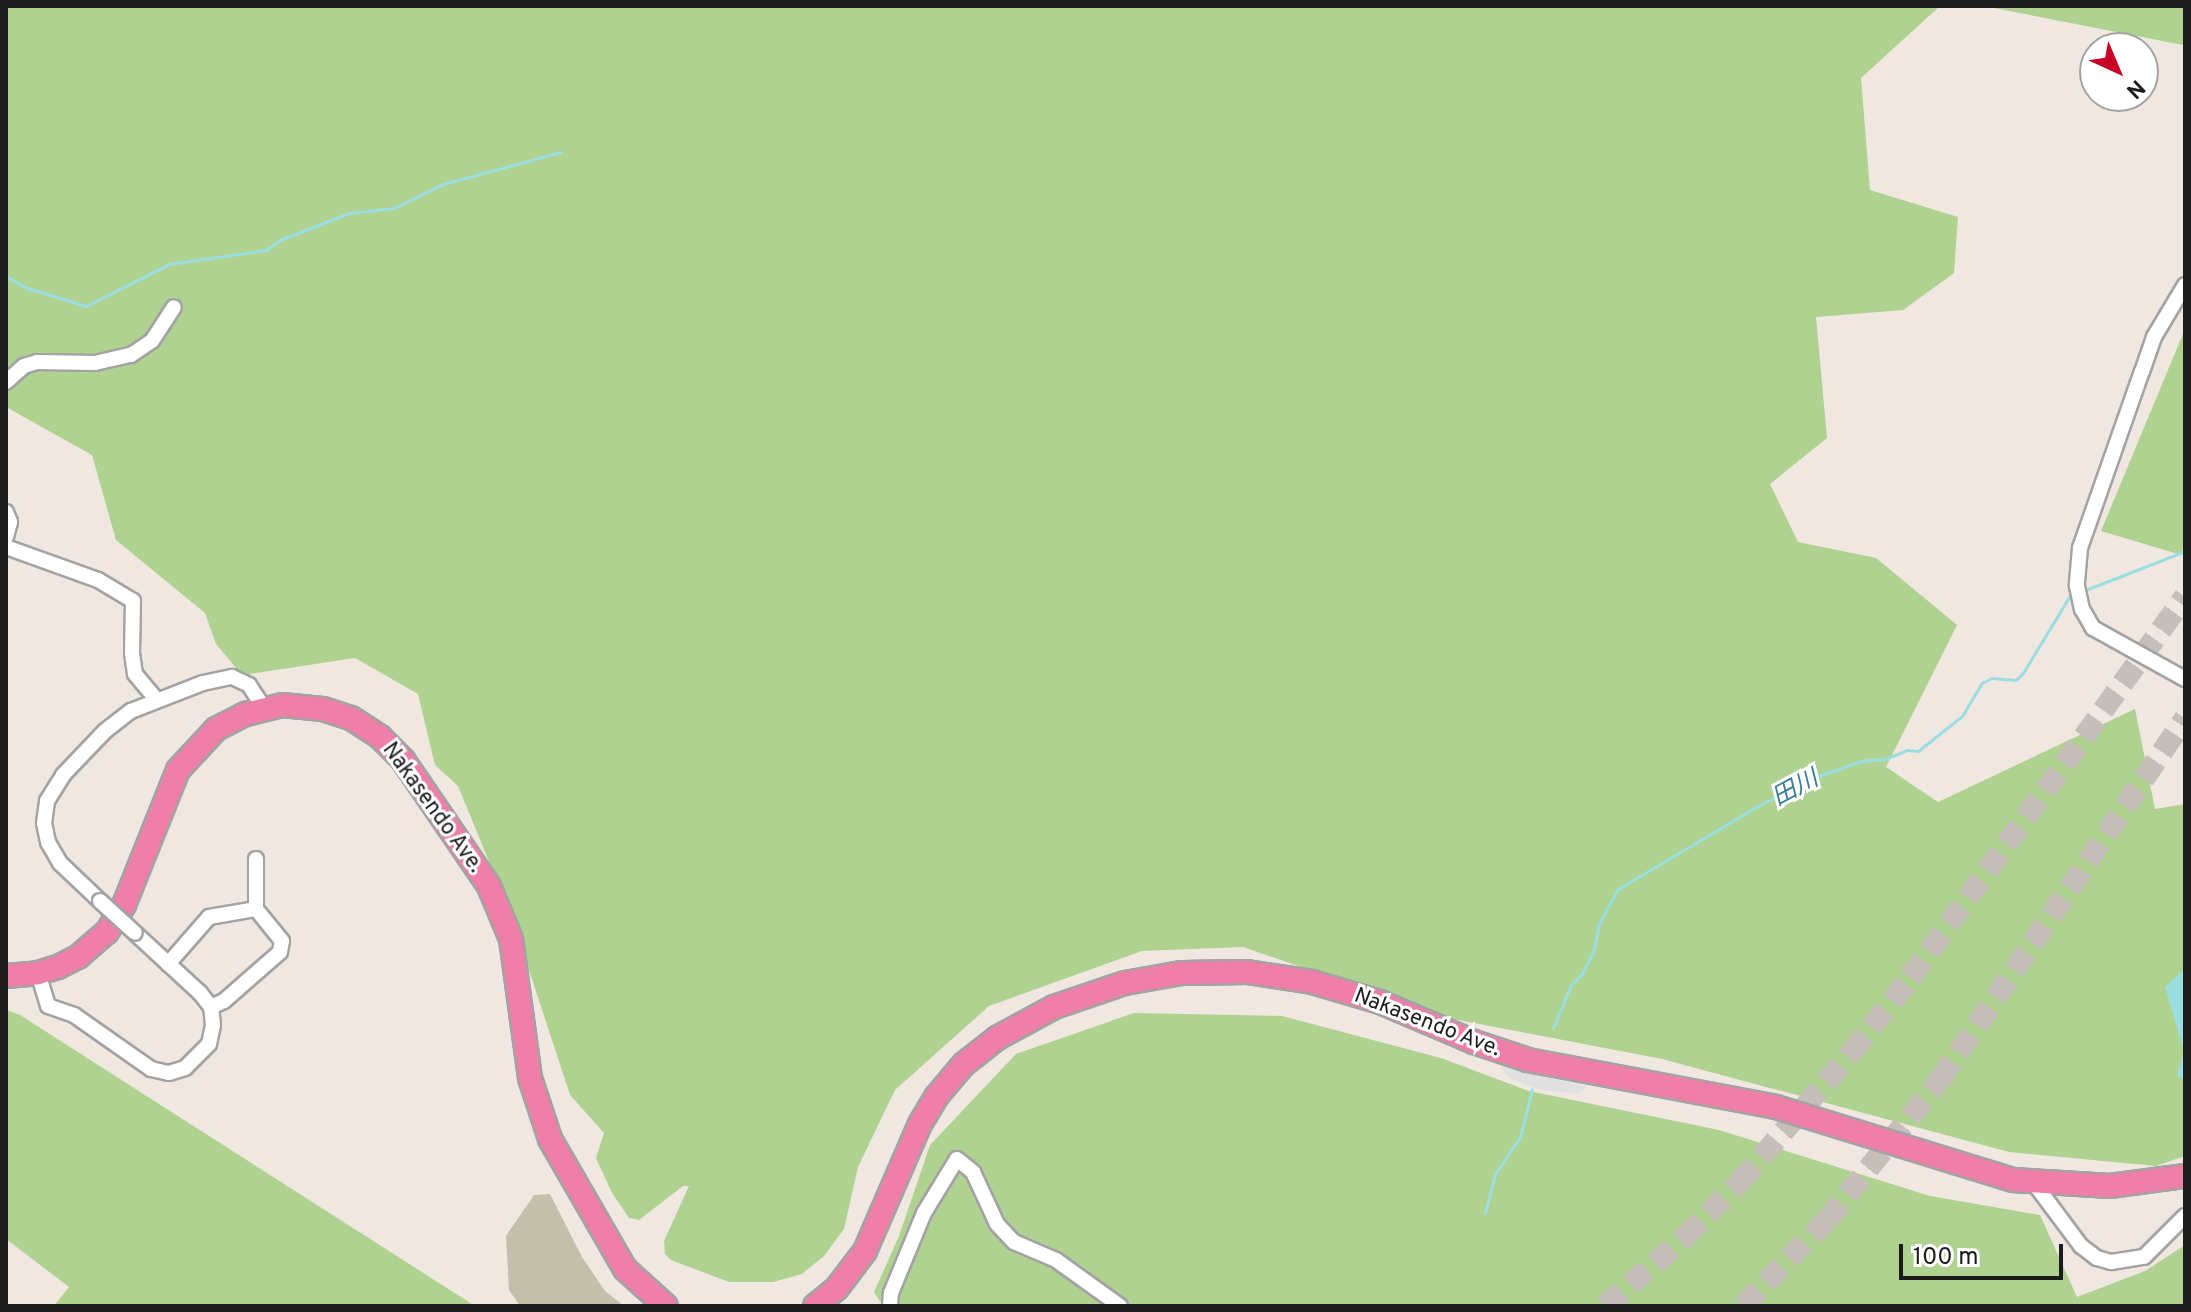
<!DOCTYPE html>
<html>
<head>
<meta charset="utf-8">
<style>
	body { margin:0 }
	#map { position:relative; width:2191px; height:1312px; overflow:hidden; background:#efe7e0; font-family:Overpass,"Noto Sans JP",sans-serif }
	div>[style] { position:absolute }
	.construction>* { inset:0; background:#c4bfab }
	.forest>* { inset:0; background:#b0d290 }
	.parking>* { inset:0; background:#e0e0e0 }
	.water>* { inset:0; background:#9bdee1 }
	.stream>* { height:3px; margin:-1.5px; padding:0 1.5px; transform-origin:1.5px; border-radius:1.5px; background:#9bdee1 }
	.highway-tunnel>* { height:22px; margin-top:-11px; transform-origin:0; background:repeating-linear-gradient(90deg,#c5beb9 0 22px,transparent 0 33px) }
	.roads { filter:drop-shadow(2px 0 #a3a3a3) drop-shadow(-2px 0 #a3a3a3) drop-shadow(0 2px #a3a3a3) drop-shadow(0 -2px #a3a3a3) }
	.minor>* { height:14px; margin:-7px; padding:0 7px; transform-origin:7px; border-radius:7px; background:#fff }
	.highway>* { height:22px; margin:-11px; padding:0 11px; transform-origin:11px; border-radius:11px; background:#ef7ea8 }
	.bridges { filter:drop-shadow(2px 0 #a3a3a3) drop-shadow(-2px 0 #a3a3a3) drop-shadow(0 2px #a3a3a3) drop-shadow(0 -2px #a3a3a3) }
	.minor-bridge>* { height:14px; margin:-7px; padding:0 7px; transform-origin:7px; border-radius:7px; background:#fff }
	span { translate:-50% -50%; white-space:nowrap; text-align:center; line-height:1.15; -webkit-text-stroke:6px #fff; paint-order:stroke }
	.street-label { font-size:22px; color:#1c1c1c }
	.water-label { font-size:24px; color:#387c9c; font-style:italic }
	.frame { position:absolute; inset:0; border:8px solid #1c1c1c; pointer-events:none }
	.north { position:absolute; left:2079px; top:32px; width:80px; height:80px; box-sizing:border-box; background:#fff; border:2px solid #a4a4a4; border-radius:50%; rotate:136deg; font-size:22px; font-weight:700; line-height:32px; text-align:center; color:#1c1c1c }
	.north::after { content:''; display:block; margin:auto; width:28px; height:36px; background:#c80025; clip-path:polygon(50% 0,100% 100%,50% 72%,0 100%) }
	.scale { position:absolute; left:1899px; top:1244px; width:164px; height:36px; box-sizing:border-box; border:4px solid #1c1c1c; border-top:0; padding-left:10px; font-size:24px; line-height:28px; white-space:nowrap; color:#1c1c1c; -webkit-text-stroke:6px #fff; paint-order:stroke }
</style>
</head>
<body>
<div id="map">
	<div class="construction">
		<i style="clip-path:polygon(550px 1194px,582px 1257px,605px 1291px,624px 1306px,520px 1306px,509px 1290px,506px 1236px,534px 1195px)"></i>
	</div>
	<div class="forest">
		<i style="clip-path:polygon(6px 6px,1940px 6px,1861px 78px,1870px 190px,1958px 217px,1954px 273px,1903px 310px,1816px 317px,1827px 438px,1770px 484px,1798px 542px,1876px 558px,1957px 625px,1886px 767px,1938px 802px,2135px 709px,2155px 809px,2185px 804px,2185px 1156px,2156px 1166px,2009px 1152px,1662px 1059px,1453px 1019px,1243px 947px,1142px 951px,989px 1006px,895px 1090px,858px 1167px,844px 1229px,824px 1256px,802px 1274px,773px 1282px,729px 1282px,671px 1260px,665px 1254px,664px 1241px,689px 1186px,683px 1186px,639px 1220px,629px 1218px,612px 1193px,596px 1158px,604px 1133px,570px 1095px,511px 915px,458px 786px,435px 765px,418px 694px,355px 658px,242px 675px,216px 644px,205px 613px,116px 540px,92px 455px,6px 407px)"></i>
		<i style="clip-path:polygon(1984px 6px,2185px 6px,2185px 46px,2183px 45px)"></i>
		<i style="clip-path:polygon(2185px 329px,2185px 549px,2178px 554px,2101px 531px)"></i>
		<i style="clip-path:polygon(6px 1010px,20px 1015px,475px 1306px,54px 1306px,69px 1287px,6px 1239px)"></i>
		<i style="clip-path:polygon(1134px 1013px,1282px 1016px,1441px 1058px,1529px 1091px,1719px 1130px,1930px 1196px,2040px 1215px,2077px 1297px,2145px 1271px,2185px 1245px,2185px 1306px,883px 1306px,874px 1292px,899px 1236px,930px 1145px,1016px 1054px)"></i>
	</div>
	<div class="parking">
		<i style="clip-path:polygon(1500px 1066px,1587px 1087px,1577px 1094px,1538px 1089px,1510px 1078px)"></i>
	</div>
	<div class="water">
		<i style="clip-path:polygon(2185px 969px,2185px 1077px,2184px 1079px,2177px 1076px,2184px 1051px,2165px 987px)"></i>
	</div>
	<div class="stream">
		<i style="left:6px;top:276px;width:21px;rotate:31deg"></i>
		<i style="left:24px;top:287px;width:65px;rotate:17deg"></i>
		<i style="left:86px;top:306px;width:93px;rotate:-26.8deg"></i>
		<i style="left:169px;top:264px;width:98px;rotate:-8.2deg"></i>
		<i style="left:266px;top:250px;width:17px;rotate:-36deg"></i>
		<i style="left:280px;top:240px;width:74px;rotate:-21.4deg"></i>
		<i style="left:349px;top:213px;width:45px;rotate:-6.3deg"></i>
		<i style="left:394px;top:208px;width:55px;rotate:-26.1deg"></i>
		<i style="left:443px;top:184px;width:122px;rotate:-15.2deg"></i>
		<i style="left:2088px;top:589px;width:104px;rotate:-21.4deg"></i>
		<i style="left:1553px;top:1028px;width:47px;rotate:-67.3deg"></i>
		<i style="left:1571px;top:985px;width:16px;rotate:-45deg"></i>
		<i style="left:1582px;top:974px;width:28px;rotate:-64deg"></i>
		<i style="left:1594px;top:949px;width:25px;rotate:-79deg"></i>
		<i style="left:1599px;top:924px;width:40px;rotate:-62deg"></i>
		<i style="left:1618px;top:889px;width:166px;rotate:-30.7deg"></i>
		<i style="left:1761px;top:804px;width:67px;rotate:-25.8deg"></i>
		<i style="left:1821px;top:775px;width:42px;rotate:-19.3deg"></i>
		<i style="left:1861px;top:761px;width:24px;rotate:-5deg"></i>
		<i style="left:1885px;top:759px;width:24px;rotate:-22deg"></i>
		<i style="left:1907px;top:750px;width:11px;rotate:5deg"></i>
		<i style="left:1918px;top:751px;width:56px;rotate:-38.5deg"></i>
		<i style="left:1962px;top:716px;width:39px;rotate:-59deg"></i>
		<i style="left:1982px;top:683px;width:11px;rotate:-27deg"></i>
		<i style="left:1992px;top:678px;width:24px;rotate:5deg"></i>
		<i style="left:2016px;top:680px;width:10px;rotate:-45deg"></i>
		<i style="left:2023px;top:673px;width:89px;rotate:-58.8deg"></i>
		<i style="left:1485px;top:1213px;width:40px;rotate:-75.6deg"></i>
		<i style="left:1495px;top:1174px;width:45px;rotate:-56deg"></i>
		<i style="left:1520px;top:1137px;width:49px;rotate:-76deg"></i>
	</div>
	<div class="highway-tunnel">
		<i style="left:1605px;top:1306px;width:106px;rotate:-40.8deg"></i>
		<i style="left:1685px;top:1237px;width:78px;rotate:-45deg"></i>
		<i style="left:1740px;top:1182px;width:170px;rotate:-49.3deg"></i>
		<i style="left:1851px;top:1053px;width:95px;rotate:-51.8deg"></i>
		<i style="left:1910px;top:978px;width:470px;rotate:-54.2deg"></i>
		<i style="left:1743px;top:1306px;width:120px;rotate:-45.7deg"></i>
		<i style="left:1827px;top:1220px;width:180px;rotate:-51.1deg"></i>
		<i style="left:1940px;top:1080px;width:437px;rotate:-55.9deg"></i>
	</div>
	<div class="roads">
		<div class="minor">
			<i style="left:2185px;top:285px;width:61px;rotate:120.8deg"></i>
			<i style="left:2154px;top:337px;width:36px;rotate:109deg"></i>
			<i style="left:2142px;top:371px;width:188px;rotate:109.3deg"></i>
			<i style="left:2080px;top:548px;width:38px;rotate:95deg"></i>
			<i style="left:2077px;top:586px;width:24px;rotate:78deg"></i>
			<i style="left:2082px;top:609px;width:22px;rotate:60deg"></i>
			<i style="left:2093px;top:628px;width:105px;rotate:29deg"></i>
			<i style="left:6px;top:382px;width:24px;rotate:-42deg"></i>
			<i style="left:24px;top:366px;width:14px;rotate:-17deg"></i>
			<i style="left:37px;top:362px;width:58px;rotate:1deg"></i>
			<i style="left:95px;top:363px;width:37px;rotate:-13deg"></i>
			<i style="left:131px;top:355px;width:25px;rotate:-34deg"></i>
			<i style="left:152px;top:341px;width:40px;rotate:-57.1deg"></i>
			<i style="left:6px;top:512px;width:11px;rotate:68deg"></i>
			<i style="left:10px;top:522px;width:16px;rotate:105deg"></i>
			<i style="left:6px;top:547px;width:98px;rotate:19.7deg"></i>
			<i style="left:98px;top:580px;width:41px;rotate:31deg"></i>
			<i style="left:133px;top:601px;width:52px;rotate:91.1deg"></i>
			<i style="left:132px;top:653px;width:21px;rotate:82deg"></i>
			<i style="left:135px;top:674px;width:34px;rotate:50deg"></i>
			<i style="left:100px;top:901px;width:55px;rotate:-136.5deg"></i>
			<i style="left:60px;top:863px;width:24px;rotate:-120deg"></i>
			<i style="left:48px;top:842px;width:19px;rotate:-102deg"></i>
			<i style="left:44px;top:823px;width:22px;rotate:-82deg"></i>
			<i style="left:47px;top:801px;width:31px;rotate:-58deg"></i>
			<i style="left:63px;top:775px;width:61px;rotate:-46.3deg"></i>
			<i style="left:105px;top:731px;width:33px;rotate:-38deg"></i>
			<i style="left:131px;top:711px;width:77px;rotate:-21.3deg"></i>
			<i style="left:203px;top:683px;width:30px;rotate:-12deg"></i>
			<i style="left:232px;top:677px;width:19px;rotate:25deg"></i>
			<i style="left:249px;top:685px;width:27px;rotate:57deg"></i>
			<i style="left:168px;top:964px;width:62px;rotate:-48.9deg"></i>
			<i style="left:209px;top:917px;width:48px;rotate:-9.7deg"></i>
			<i style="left:38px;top:973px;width:34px;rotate:73deg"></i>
			<i style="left:48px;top:1006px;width:28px;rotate:19deg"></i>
			<i style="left:74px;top:1015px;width:94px;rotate:35deg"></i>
			<i style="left:151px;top:1069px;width:18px;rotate:13deg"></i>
			<i style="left:169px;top:1073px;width:17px;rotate:-17deg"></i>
			<i style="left:185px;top:1068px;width:34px;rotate:-45deg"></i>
			<i style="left:209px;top:1044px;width:19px;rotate:-78deg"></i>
			<i style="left:213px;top:1025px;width:18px;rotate:-96deg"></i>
			<i style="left:211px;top:1007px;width:18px;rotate:-128deg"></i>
			<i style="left:200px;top:993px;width:88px;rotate:-137.3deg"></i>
			<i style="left:211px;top:1007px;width:14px;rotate:-25deg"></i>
			<i style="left:224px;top:1001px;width:74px;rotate:-41.2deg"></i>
			<i style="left:280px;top:952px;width:11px;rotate:-80deg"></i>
			<i style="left:282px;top:941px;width:41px;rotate:-129.1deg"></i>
			<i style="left:256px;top:909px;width:50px;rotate:-90deg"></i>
			<i style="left:2034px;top:1183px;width:79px;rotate:53.3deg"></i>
			<i style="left:2081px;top:1246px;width:20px;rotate:37deg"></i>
			<i style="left:2097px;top:1258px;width:15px;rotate:16deg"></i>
			<i style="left:2111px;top:1262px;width:33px;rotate:-9deg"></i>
			<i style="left:2144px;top:1257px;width:58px;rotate:-45deg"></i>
			<i style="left:890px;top:1306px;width:13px;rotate:-86deg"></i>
			<i style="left:891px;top:1293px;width:87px;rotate:-67.6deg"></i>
			<i style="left:924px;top:1213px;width:63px;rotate:-58.6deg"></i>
			<i style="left:957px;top:1159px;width:21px;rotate:39deg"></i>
			<i style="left:973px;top:1172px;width:57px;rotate:65.2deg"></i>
			<i style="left:997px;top:1224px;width:25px;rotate:47deg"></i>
			<i style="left:1014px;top:1242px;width:46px;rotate:23.2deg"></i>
			<i style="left:1056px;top:1260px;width:79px;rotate:35.7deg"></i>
		</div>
		<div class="highway">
			<i style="left:6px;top:976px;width:32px;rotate:-5deg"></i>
			<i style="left:38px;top:973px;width:21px;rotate:-17deg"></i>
			<i style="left:58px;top:967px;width:22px;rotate:-27deg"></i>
			<i style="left:78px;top:957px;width:38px;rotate:-41deg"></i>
			<i style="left:107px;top:932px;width:32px;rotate:-58deg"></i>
			<i style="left:124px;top:905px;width:145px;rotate:-68.2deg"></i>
			<i style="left:178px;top:770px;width:56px;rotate:-47.2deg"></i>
			<i style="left:216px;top:729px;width:34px;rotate:-27deg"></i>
			<i style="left:246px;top:714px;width:37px;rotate:-14deg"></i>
			<i style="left:282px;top:705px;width:41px;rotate:5.6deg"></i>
			<i style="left:323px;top:709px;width:29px;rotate:18deg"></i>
			<i style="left:351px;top:718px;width:35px;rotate:33deg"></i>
			<i style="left:380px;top:737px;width:33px;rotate:45deg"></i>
			<i style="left:403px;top:760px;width:153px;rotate:55.7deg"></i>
			<i style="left:489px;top:886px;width:57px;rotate:67.5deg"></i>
			<i style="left:511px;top:939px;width:140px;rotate:82.2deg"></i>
			<i style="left:530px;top:1078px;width:64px;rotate:71.8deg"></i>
			<i style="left:550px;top:1139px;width:150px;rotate:60deg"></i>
			<i style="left:625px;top:1269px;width:55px;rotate:42.1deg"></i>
			<i style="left:815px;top:1306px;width:28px;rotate:-39deg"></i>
			<i style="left:837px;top:1288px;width:46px;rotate:-52.9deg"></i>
			<i style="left:865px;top:1251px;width:138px;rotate:-66.6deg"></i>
			<i style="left:920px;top:1124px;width:31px;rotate:-59deg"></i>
			<i style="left:936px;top:1097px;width:43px;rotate:-49.7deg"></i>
			<i style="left:964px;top:1064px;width:42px;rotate:-38.2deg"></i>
			<i style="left:997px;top:1038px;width:65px;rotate:-28.5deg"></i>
			<i style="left:1054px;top:1007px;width:75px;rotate:-18.7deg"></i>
			<i style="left:1125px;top:983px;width:58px;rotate:-10deg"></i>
			<i style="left:1182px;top:973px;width:65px;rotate:-0.9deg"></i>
			<i style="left:1247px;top:972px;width:66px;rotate:8.7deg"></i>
			<i style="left:1312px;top:982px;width:71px;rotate:16.4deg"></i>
			<i style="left:1380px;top:1002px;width:102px;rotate:23.1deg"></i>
			<i style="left:1474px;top:1042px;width:57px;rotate:18.4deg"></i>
			<i style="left:1528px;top:1060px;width:252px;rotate:10.7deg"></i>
			<i style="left:1776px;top:1107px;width:248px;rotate:17.1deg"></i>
			<i style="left:2013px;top:1180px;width:97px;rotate:3.5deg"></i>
			<i style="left:2110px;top:1186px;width:76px;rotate:-7.6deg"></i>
		</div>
	</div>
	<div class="bridges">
		<div class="minor-bridge">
			<i style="left:100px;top:901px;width:47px;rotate:42.4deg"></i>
		</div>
	</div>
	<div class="street-label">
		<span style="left:432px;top:808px;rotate:54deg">Nakasendo Ave.</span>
		<span style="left:1427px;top:1023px;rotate:21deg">Nakasendo Ave.</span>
	</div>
	<div class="water-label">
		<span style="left:1796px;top:790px;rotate:-28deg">田川</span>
	</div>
	<div class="frame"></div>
	<div class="north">N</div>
	<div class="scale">100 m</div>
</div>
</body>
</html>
